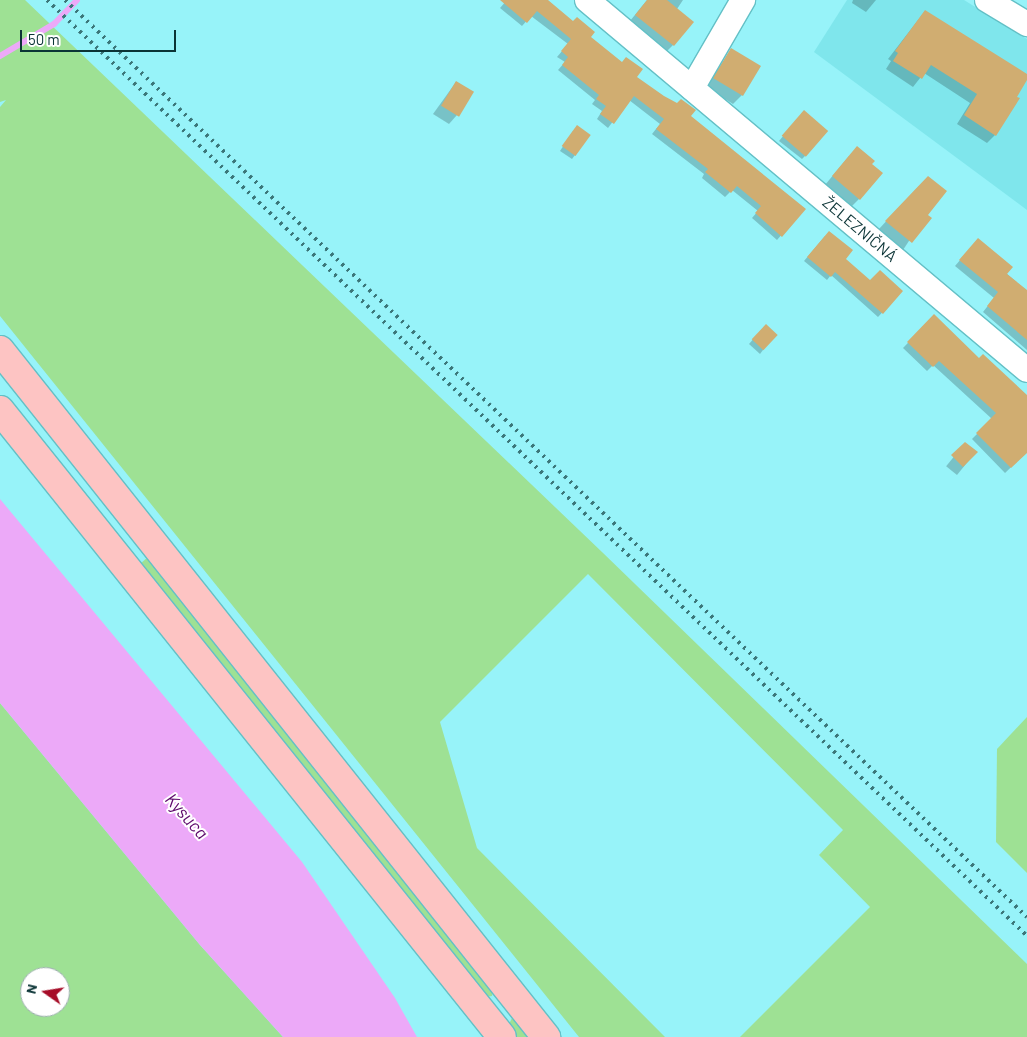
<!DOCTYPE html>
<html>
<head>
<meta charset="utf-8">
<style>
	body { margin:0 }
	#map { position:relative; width:1027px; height:1037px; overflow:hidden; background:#97f3f9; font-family:Barlow,sans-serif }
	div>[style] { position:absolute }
	.built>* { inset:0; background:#7fe6ec }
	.green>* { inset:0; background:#9ee194 }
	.water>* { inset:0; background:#eca9f8 }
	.shadow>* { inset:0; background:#0003; transform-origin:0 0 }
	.stream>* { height:6px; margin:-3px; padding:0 3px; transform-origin:3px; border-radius:3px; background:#eca9f8 }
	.building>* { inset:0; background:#d0ad71; transform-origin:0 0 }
	.roads { filter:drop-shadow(1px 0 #64c0c6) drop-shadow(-1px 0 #64c0c6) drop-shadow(0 1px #64c0c6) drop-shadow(0 -1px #64c0c6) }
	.street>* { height:24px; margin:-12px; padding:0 12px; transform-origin:12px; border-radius:12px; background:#fff }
	.primary>* { height:28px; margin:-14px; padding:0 14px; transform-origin:14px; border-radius:14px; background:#fdc4c3 }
	.rail>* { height:4px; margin-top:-2px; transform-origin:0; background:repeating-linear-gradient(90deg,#3b7679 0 2.5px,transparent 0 7.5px) }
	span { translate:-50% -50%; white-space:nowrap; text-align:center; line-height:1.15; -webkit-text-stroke:4px #fff; paint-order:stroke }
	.street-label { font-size:16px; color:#0b3436 }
	.water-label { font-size:18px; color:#5d096b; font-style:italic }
	.north { position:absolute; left:20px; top:967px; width:50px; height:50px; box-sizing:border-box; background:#fff; border:1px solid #9daeaf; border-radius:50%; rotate:283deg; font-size:14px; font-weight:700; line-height:20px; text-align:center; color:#0b3436 }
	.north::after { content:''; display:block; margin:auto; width:18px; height:22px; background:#a60d28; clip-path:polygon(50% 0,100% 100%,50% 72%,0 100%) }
	.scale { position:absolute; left:20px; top:30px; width:156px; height:22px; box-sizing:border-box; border:2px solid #0b3436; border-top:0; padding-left:6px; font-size:15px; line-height:18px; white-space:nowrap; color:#0b3436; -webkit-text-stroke:4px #fff; paint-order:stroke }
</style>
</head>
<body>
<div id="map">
	<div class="built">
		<i style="clip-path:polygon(847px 0,964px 0,1027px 39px,1027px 210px,814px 52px)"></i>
	</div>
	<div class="green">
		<i style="clip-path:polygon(0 0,25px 0,602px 552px,1027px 964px,1027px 1037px,740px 1037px,870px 907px,819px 855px,843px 830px,588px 574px,440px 722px,477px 848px,665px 1037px,579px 1037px,0 316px,0 107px,6px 100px,0 102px)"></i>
		<i style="clip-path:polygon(148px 557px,493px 992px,492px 996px,485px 997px,140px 564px)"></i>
		<i style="clip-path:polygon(evenodd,0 703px,200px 945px,283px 1037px,0 1037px,0 703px,30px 977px,60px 977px,60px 1007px,30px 1007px,30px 977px)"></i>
		<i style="clip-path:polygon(1027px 717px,1027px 873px,996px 842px,997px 749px)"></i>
		<i style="clip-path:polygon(512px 1018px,516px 1018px,531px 1037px,517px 1037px,508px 1026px)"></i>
	</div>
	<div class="water">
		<i style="clip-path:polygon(0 499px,302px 862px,395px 998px,417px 1037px,283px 1037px,200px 945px,0 703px)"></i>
	</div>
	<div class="shadow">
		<i style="clip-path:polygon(507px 0,547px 0,636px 77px,804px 209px,777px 240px,752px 218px,758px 211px,732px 190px,725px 197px,702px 178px,704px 174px,652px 134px,660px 124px,629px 100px,608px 128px,597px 119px,602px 111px,592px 104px,595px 100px,558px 70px,565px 62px,557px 57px,568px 44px,531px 16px,522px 26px,500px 8px)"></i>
		<i style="clip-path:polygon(647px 0,683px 0,677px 9px,673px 45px,667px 51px,630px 21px)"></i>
		<i style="clip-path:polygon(853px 0,876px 0,866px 12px,852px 3px)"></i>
		<i style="clip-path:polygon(925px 11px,1027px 76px,995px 135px,987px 143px,957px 124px,970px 103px,924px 73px,913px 87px,886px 69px,891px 61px,888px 59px)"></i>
		<i style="clip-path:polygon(731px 50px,742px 95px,733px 104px,706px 87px)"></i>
		<i style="clip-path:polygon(456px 82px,457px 115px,449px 124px,433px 114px)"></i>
		<i style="clip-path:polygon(800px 116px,805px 156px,802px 159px,779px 141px)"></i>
		<i style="clip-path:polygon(573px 131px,575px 155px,572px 159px,560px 151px)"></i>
		<i style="clip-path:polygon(849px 156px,871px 164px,859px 199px,851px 207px,825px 185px)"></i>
		<i style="clip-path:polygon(919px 186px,926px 215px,903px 250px,878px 230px)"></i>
		<i style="clip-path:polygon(825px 236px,844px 259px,870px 282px,902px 291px,878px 317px,831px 275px,827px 280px,804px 261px)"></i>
		<i style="clip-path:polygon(973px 245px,1027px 291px,1027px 350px,983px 312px,994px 298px,955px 266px)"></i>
		<i style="clip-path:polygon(934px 316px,979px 360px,1027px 397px,1027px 452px,1005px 473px,972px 439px,992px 419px,933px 365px,927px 371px,903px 348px)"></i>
		<i style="clip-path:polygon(762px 329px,763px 350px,760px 354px,749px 344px)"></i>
		<i style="left:965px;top:443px;width:14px;height:30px;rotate:39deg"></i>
	</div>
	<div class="stream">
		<i style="left:0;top:56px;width:63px;rotate:-30.7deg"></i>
		<i style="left:54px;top:24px;width:33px;rotate:-46deg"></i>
	</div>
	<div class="building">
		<i style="clip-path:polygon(500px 0,548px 0,573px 21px,577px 17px,595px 32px,591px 37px,622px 62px,626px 57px,643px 69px,637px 77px,664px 96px,677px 103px,681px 99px,696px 110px,691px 116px,806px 209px,782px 237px,755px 213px,761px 206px,737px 186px,731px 193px,705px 172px,708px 169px,656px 129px,664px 119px,634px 96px,614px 124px,600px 114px,606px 106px,596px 99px,599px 95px,562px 65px,568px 57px,561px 51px,571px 39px,537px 11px,527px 23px)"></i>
		<i style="clip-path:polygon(647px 0,667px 0,694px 22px,674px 46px,635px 15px)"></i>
		<i style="clip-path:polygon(925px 10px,1027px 74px,1027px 80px,1017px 97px,1020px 98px,996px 136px,964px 115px,977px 94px,931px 65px,922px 79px,893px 61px,898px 53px,895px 51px)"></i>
		<i style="left:731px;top:48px;width:35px;height:35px;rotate:31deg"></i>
		<i style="left:456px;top:81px;width:21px;height:29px;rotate:31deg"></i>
		<i style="left:804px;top:110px;width:32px;height:34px;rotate:41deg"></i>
		<i style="left:577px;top:125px;width:17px;height:26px;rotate:36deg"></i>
		<i style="clip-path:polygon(857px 146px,875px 161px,872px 164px,883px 173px,860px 200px,832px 176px)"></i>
		<i style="clip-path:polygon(928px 176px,947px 191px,928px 215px,932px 218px,912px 243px,885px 221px)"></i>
		<i style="clip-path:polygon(829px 231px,853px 250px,846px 259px,870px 280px,880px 270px,903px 291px,883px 314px,835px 272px,831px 277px,807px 257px)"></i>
		<i style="clip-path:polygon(978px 238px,1013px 267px,1007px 274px,1027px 290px,1027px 340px,987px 306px,998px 292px,959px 260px)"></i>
		<i style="clip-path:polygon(934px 314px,979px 358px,983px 354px,1027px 395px,1027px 453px,1011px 468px,976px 433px,996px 413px,939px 361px,933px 367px,907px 342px)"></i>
		<i style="left:766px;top:324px;width:16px;height:21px;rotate:43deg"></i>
		<i style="clip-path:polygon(965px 442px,978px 452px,963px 467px,951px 455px)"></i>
	</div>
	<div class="roads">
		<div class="street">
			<i style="left:587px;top:0;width:575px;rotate:40.06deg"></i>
			<i style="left:987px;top:0;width:47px;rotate:31deg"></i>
			<i style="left:692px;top:88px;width:102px;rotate:-59.9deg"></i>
		</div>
		<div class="primary">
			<i style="left:0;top:350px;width:878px;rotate:51.52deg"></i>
			<i style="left:0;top:410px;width:803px;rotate:51.32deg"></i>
		</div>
	</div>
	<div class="rail">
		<i style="left:47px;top:0;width:1355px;rotate:43.68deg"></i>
		<i style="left:65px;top:0;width:1329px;rotate:43.63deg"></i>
	</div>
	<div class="street-label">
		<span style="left:860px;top:229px;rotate:40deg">ŽELEZNIČNÁ</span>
	</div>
	<div class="water-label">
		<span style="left:187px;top:816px;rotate:48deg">Kysuca</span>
	</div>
	<div class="north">N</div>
	<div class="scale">50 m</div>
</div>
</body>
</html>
